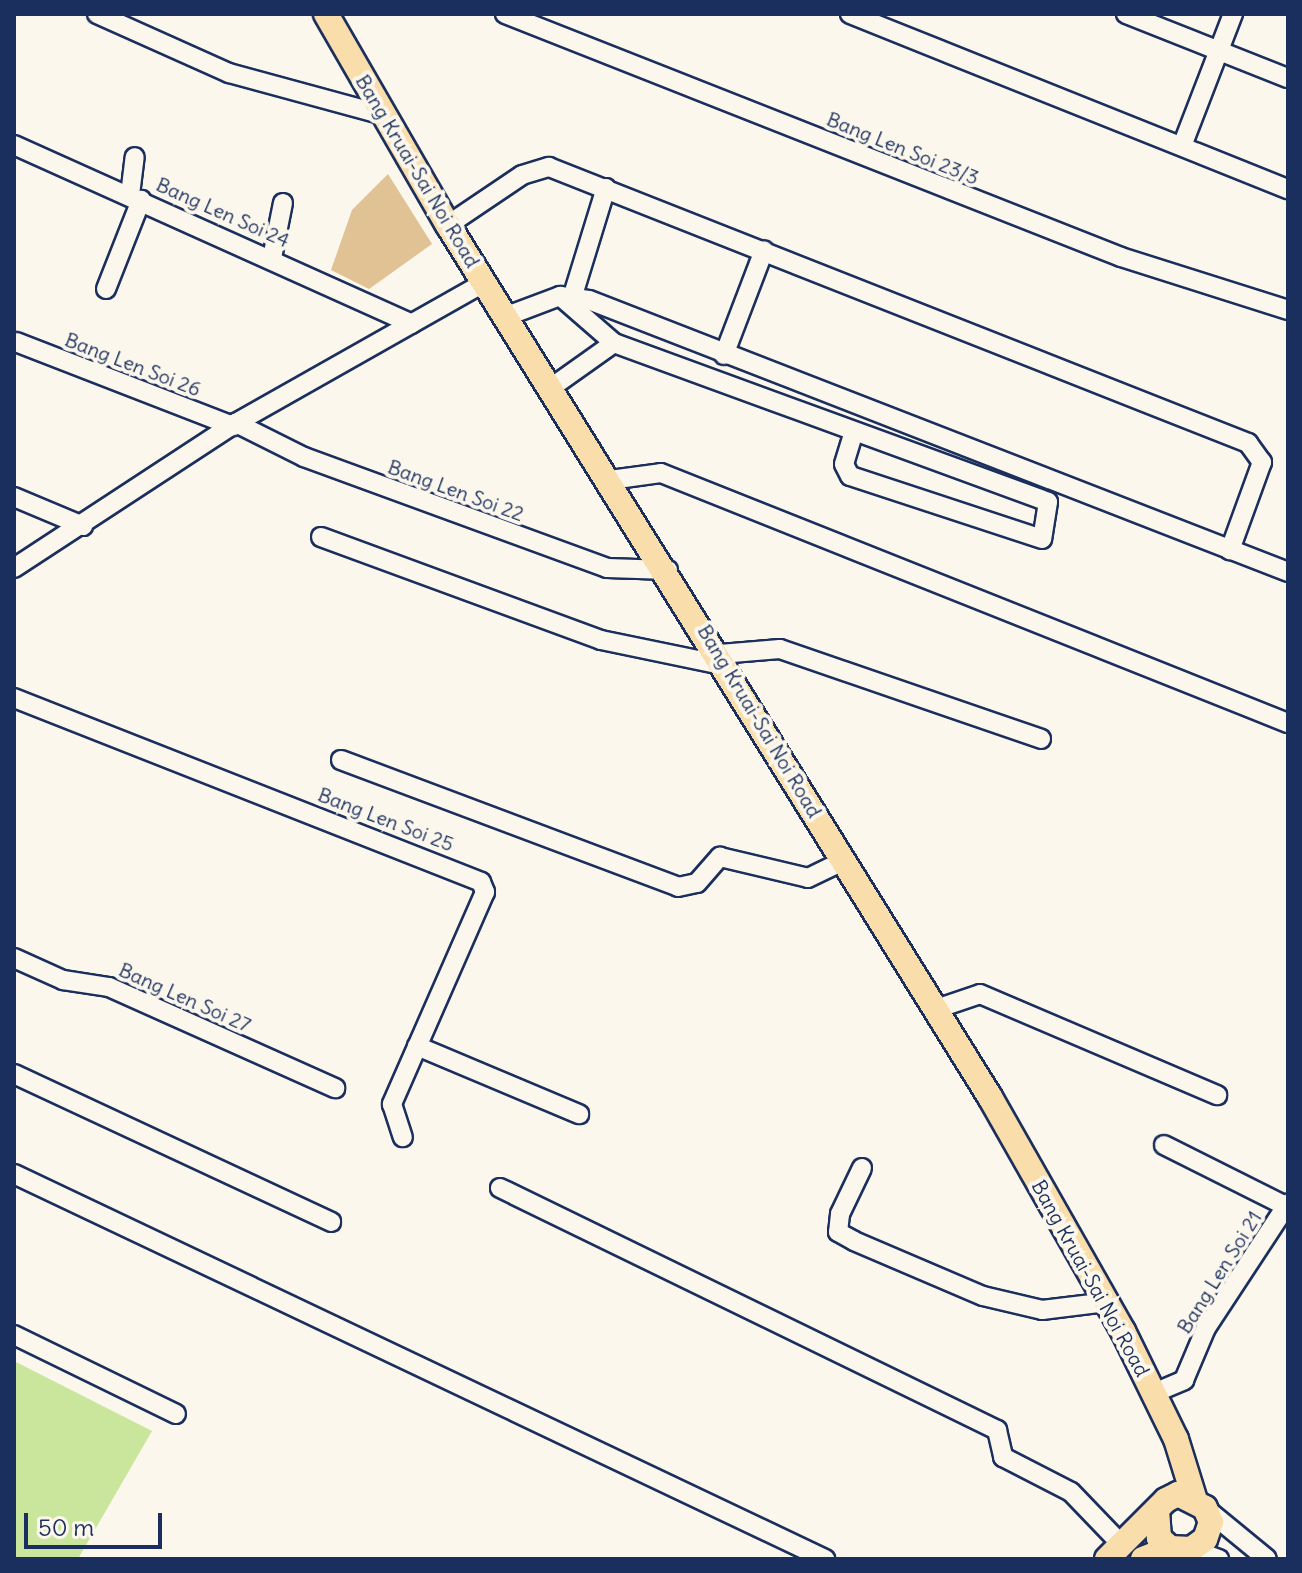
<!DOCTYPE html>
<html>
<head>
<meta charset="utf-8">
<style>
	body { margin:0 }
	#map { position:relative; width:1302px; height:1573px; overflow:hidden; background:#fbf7ec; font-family:Delius,sans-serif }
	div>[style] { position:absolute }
	.green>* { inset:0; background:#cae69d }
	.building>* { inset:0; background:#e0c294 }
	.roads { filter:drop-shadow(2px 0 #1b2f5e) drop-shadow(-2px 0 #1b2f5e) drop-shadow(0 2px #1b2f5e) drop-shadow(0 -2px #1b2f5e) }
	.minor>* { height:18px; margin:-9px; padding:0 9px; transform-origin:9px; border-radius:9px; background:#fbf7ec }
	.major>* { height:24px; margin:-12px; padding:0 12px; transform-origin:12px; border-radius:12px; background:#f9deab }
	span { translate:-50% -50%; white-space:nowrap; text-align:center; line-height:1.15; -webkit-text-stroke:8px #fbf7ec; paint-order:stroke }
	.street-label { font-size:20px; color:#1b2f5e }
	.frame { position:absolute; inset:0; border:16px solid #1b2f5e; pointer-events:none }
	.scale { position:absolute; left:24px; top:1513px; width:138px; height:36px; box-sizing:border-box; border:4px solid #1b2f5e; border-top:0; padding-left:10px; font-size:24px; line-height:28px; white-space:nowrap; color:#1b2f5e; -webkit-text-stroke:6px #fbf7ec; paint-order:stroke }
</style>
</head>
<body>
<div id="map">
	<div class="green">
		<i style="clip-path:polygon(14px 1361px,152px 1431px,78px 1559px,14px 1559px)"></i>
	</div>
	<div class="building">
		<i style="clip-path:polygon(388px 174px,432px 244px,369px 289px,331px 270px,352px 210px)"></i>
	</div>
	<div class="roads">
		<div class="minor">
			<i style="left:97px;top:14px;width:145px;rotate:24.1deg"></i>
			<i style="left:229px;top:73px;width:161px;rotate:15.2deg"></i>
			<i style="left:505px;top:14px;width:662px;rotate:21.53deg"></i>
			<i style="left:1121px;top:257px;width:175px;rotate:17.6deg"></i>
			<i style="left:850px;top:14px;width:472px;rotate:21.8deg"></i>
			<i style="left:1126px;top:14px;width:174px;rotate:21.6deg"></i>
			<i style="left:14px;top:145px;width:436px;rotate:24.2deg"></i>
			<i style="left:1182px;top:146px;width:142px;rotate:-68.9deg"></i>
			<i style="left:130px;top:195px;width:38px;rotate:-83deg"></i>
			<i style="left:448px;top:225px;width:89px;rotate:-34deg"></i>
			<i style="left:522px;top:175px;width:28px;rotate:-17deg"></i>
			<i style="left:549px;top:167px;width:752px;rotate:21.55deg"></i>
			<i style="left:1248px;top:443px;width:24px;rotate:54deg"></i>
			<i style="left:1262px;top:462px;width:94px;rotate:110deg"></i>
			<i style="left:272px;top:258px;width:56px;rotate:-78.7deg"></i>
			<i style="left:106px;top:289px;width:96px;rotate:-68.5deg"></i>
			<i style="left:573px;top:295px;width:112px;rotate:-72.9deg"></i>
			<i style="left:560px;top:296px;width:72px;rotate:41deg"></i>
			<i style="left:614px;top:343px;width:462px;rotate:20.1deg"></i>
			<i style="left:1048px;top:502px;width:37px;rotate:99deg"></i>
			<i style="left:1042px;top:539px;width:202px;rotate:-161.8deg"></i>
			<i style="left:850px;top:476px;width:13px;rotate:-117deg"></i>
			<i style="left:844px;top:464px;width:31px;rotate:-73deg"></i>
			<i style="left:507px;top:316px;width:57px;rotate:-20.7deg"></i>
			<i style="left:560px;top:296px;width:29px;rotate:8deg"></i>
			<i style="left:589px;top:300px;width:750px;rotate:21.26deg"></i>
			<i style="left:16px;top:342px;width:233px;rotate:21.2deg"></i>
			<i style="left:724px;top:355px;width:112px;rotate:-69.1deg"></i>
			<i style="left:552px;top:387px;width:76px;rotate:-35.4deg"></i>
			<i style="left:236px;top:423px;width:76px;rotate:26.6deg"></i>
			<i style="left:304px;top:457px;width:323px;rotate:20.1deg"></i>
			<i style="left:607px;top:568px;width:61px;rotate:1.9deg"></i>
			<i style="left:610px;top:480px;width:51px;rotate:-7.8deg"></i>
			<i style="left:661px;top:473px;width:675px;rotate:21.74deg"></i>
			<i style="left:14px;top:497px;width:75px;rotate:22.8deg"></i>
			<i style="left:321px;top:537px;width:298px;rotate:20.2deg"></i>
			<i style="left:601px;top:640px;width:129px;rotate:11.7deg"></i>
			<i style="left:14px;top:568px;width:265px;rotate:-33.2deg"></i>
			<i style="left:236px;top:423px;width:286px;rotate:-29.5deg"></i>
			<i style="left:720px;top:654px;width:60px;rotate:-4.8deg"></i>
			<i style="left:780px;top:649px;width:276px;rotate:19deg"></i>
			<i style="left:14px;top:698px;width:502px;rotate:21.5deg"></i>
			<i style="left:481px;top:882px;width:11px;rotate:68deg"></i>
			<i style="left:485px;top:892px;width:232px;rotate:113.7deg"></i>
			<i style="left:392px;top:1104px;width:35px;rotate:72deg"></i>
			<i style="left:341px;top:760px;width:360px;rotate:20.6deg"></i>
			<i style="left:678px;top:887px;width:19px;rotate:-12deg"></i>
			<i style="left:697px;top:883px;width:35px;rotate:-49deg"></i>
			<i style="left:720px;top:857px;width:90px;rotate:13.4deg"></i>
			<i style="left:808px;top:878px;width:41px;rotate:-25.9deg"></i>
			<i style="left:14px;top:958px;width:54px;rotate:24.2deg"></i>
			<i style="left:63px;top:980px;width:47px;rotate:8.7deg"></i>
			<i style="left:109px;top:987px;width:248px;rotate:24.1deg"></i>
			<i style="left:936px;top:1009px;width:46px;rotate:-18.8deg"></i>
			<i style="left:980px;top:994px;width:258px;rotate:23.1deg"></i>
			<i style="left:417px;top:1046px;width:176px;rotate:22.8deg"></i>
			<i style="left:14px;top:1074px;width:350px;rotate:25deg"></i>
			<i style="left:1164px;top:1145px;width:136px;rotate:26.6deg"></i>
			<i style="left:862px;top:1168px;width:51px;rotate:115.6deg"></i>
			<i style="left:840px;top:1214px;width:18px;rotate:96deg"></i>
			<i style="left:838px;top:1232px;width:18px;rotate:29deg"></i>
			<i style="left:854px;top:1241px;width:140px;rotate:23.1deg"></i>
			<i style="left:983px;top:1296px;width:61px;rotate:13.3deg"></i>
			<i style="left:1042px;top:1310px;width:65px;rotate:-7deg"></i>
			<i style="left:14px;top:1174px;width:898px;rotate:25.39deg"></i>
			<i style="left:500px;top:1188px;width:553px;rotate:25.96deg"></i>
			<i style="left:997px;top:1430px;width:28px;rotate:77deg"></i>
			<i style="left:1003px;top:1457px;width:76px;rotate:27.2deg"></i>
			<i style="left:1071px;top:1492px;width:71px;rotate:46.1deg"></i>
			<i style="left:14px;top:1335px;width:180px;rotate:26deg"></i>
			<i style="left:1154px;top:1393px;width:33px;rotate:-23deg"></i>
			<i style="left:1184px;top:1380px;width:56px;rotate:-67.1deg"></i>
			<i style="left:1206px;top:1328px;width:149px;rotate:-56.7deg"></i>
			<i style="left:1205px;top:1508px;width:80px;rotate:39.4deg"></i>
			<i style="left:1191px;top:1549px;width:30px;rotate:20deg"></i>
		</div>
		<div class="major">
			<i style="left:326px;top:14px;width:244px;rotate:60deg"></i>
			<i style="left:448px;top:225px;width:1027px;rotate:58.14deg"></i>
			<i style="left:990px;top:1097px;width:269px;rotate:60.4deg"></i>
			<i style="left:1123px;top:1331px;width:120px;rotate:63.9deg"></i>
			<i style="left:1176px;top:1439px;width:61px;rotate:72.8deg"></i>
			<i style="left:1107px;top:1559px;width:83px;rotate:-45deg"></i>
			<i style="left:1166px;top:1500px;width:13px;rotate:-27deg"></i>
			<i style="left:1178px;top:1494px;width:30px;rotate:27deg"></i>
			<i style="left:1205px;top:1508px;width:15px;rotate:67deg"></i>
			<i style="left:1211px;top:1522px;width:18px;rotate:109deg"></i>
			<i style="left:1205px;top:1539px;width:17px;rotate:144deg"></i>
			<i style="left:1191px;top:1549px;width:21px;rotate:-177deg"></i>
			<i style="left:1170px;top:1548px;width:15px;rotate:-138deg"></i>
			<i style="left:1159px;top:1538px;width:27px;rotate:-94deg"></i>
			<i style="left:1143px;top:1559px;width:29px;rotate:-22deg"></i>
		</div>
	</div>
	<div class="street-label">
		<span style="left:903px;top:148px;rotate:22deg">Bang Len Soi 23/3</span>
		<span style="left:418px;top:171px;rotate:59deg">Bang Kruai-Sai Noi Road</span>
		<span style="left:223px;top:212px;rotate:24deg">Bang Len Soi 24</span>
		<span style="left:133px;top:364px;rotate:21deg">Bang Len Soi 26</span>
		<span style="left:456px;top:490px;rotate:20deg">Bang Len Soi 22</span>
		<span style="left:760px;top:721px;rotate:59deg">Bang Kruai-Sai Noi Road</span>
		<span style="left:386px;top:819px;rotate:21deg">Bang Len Soi 25</span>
		<span style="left:185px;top:997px;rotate:24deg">Bang Len Soi 27</span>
		<span style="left:1219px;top:1272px;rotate:-58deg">Bang Len Soi 21</span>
		<span style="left:1091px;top:1278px;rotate:61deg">Bang Kruai-Sai Noi Road</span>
	</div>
	<div class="frame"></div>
	<div class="scale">50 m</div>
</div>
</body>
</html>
